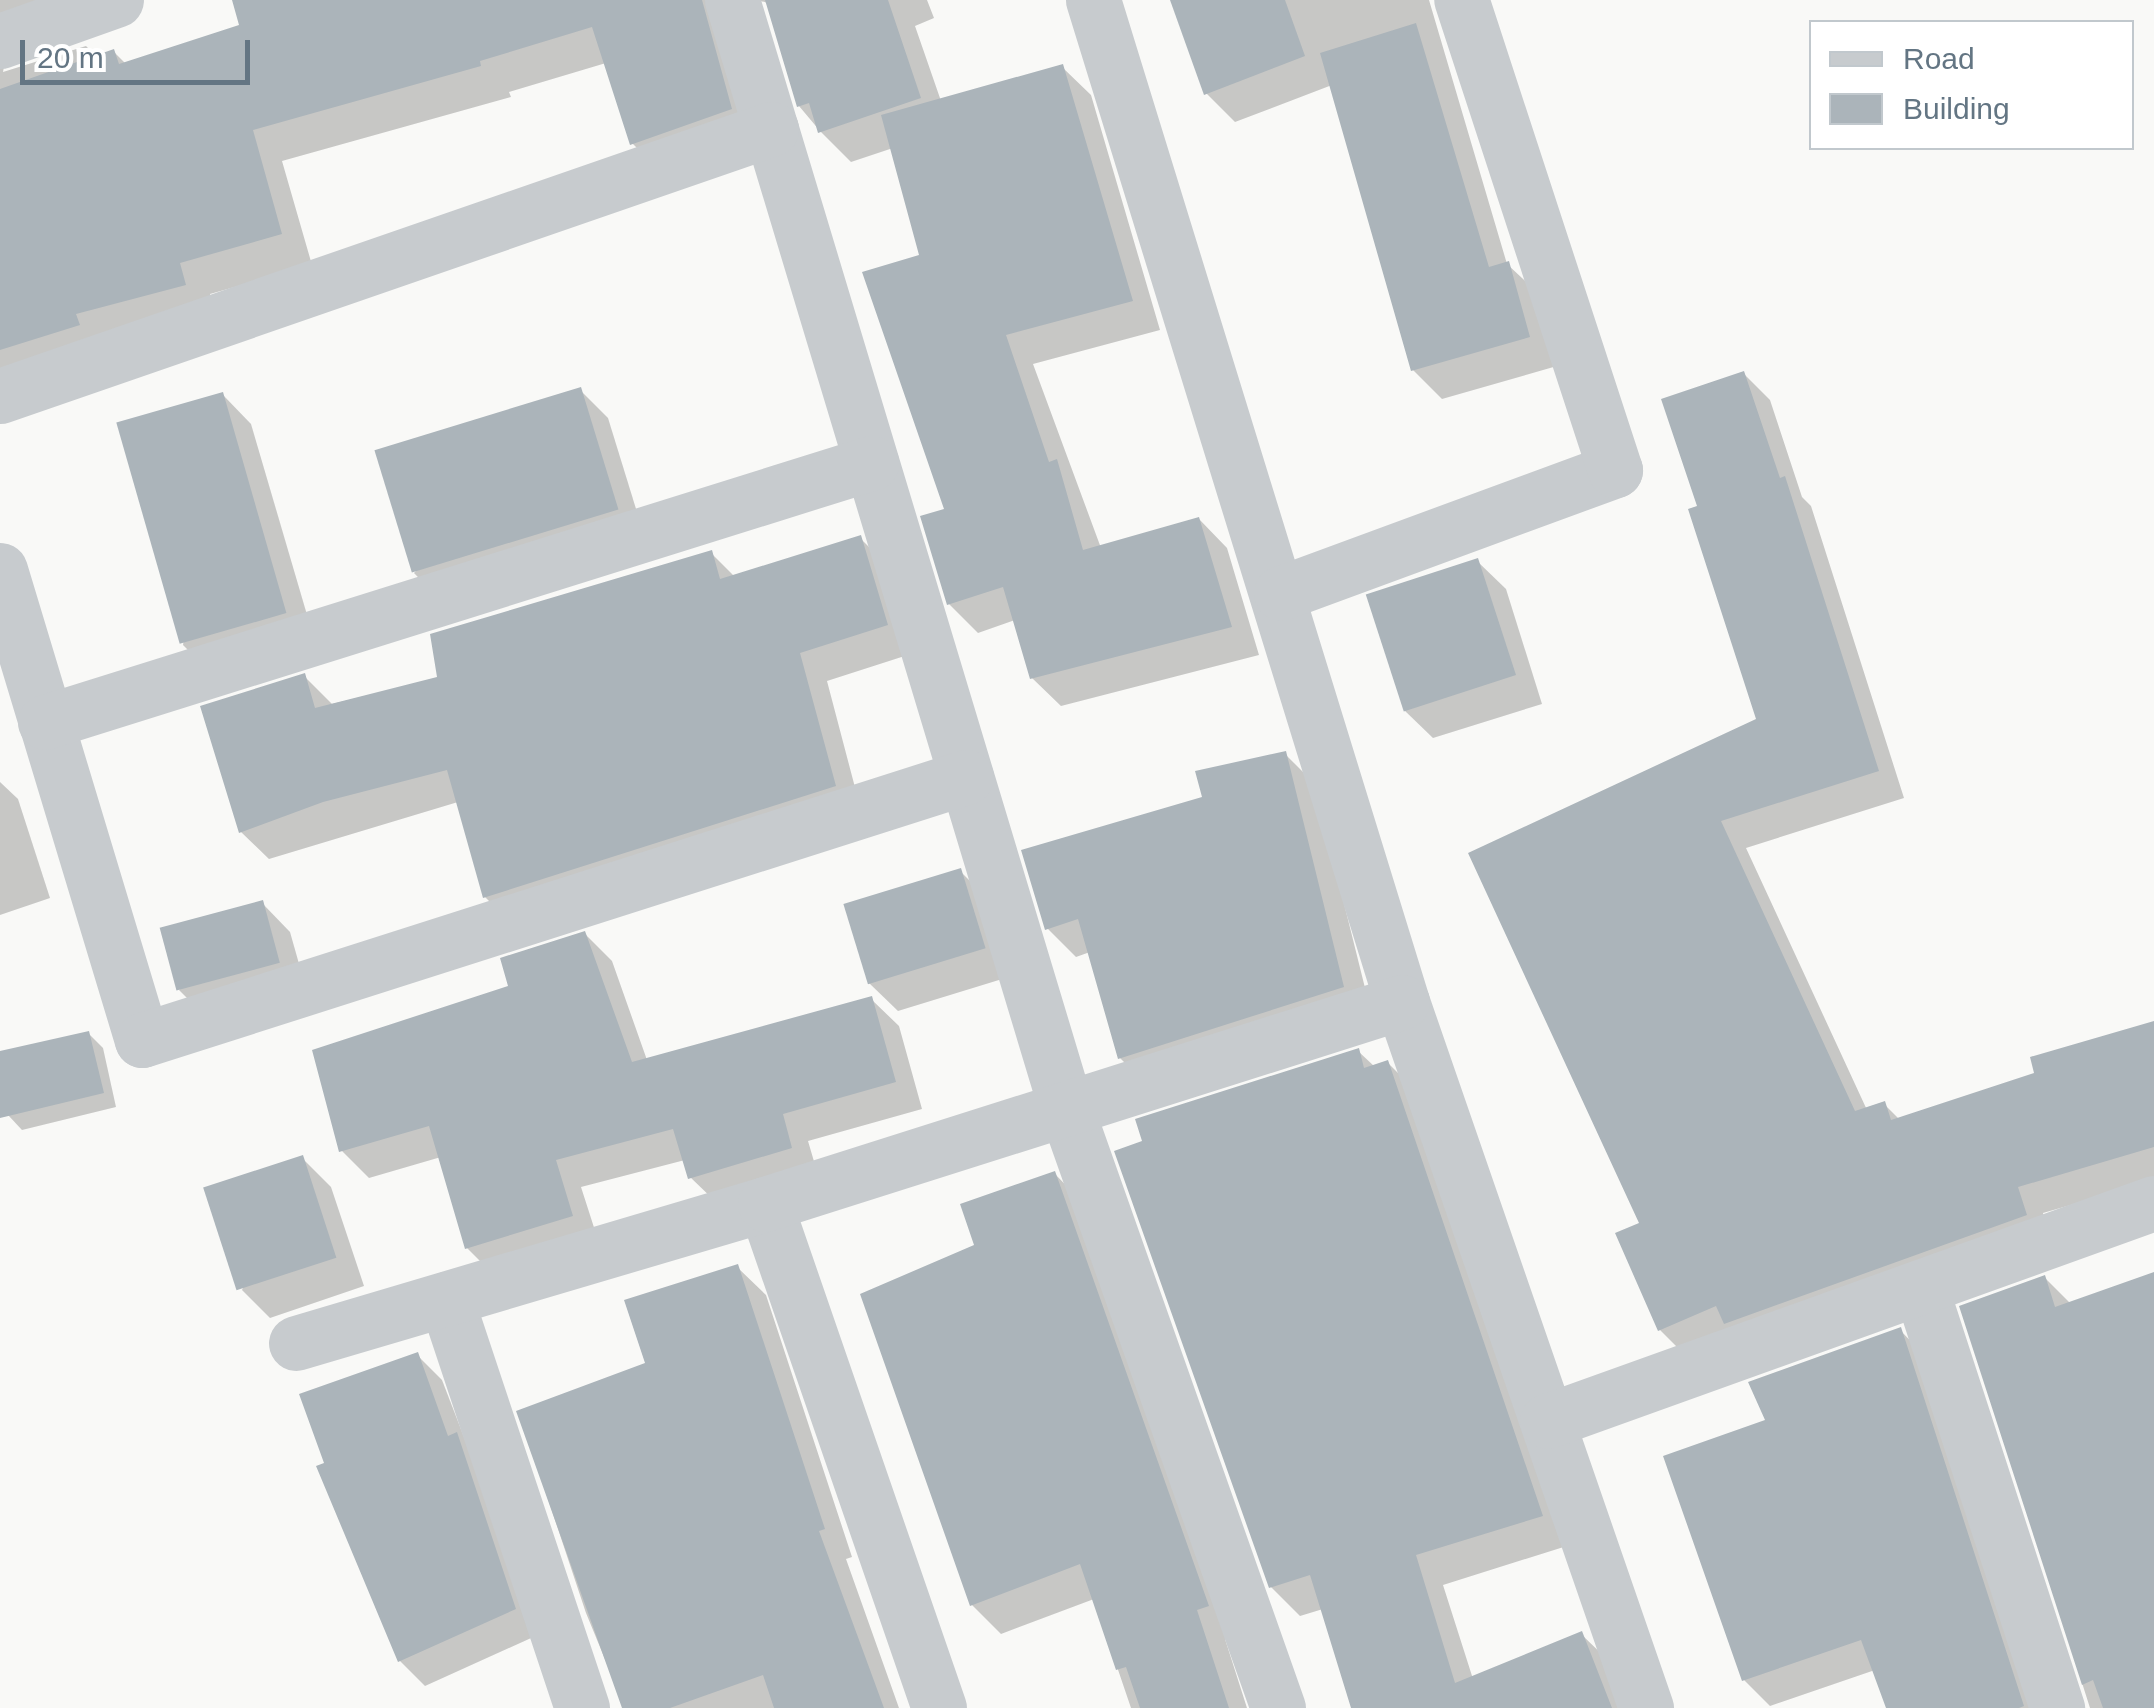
<!DOCTYPE html>
<html>
<head>
<meta charset="utf-8">
<style>
	body { margin:0 }
	#map { position:relative; width:2154px; height:1708px; overflow:hidden; background:#f9f9f7; font-family:Arial,sans-serif }
	div>[style] { position:absolute }
	.shadow>* { inset:0; background:#0003 }
	.building>* { inset:0; background:#abb4ba; transform-origin:0 0 }
	.street>* { height:55px; margin:-27.5px; padding:0 27.5px; transform-origin:27.5px; border-radius:27.5px; background:#c7cbce }
	span { translate:-50% -50%; white-space:nowrap; text-align:center; line-height:1.15; -webkit-text-stroke:10px #fff; paint-order:stroke }
	.legend { position:absolute; left:1809px; top:20px; width:325px; height:130px; box-sizing:border-box; background:#fff; border:2px solid #c1c8cd; margin:0; padding:12px 18px; list-style:none; font-size:30px; color:#637583 }
	.legend li { display:flex; align-items:center; gap:20px; height:50px }
	.legend b { width:50px; border:2px solid #c1c8cd }
	.scale { position:absolute; left:20px; top:40px; width:230px; height:45px; box-sizing:border-box; border:5px solid #637583; border-top:0; padding-left:12px; font-size:30px; line-height:35px; white-space:nowrap; color:#637583; -webkit-text-stroke:8px #fff; paint-order:stroke }
</style>
</head>
<body>
<div id="map">
	<div class="shadow">
		<i style="clip-path:polygon(0 0,95px 0,7px 51px,3px 72px,86px 46px,97px 57px,114px 52px,126px 64px,242px 26px,254px 0,756px 0,762px 140px,663px 174px,632px 143px,606px 63px,509px 92px,511px 97px,282px 161px,312px 265px,210px 294px,215px 316px,0 390px)"></i>
		<i style="clip-path:polygon(757px 0,927px 0,934px 18px,915px 26px,941px 101px,1062px 67px,1091px 95px,1160px 330px,1033px 364px,1101px 548px,1199px 519px,1227px 548px,1259px 655px,1061px 706px,1032px 678px,1015px 620px,978px 633px,949px 604px,948px 510px,922px 256px,893px 148px,851px 162px,820px 131px,799px 106px,768px 3px)"></i>
		<i style="clip-path:polygon(1195px 0,1429px 0,1507px 264px,1537px 292px,1557px 366px,1442px 399px,1413px 370px,1332px 85px,1235px 122px,1207px 94px)"></i>
		<i style="clip-path:polygon(1744px 374px,1770px 400px,1802px 497px,1811px 506px,1904px 798px,1746px 848px,1867px 1110px,1884px 1104px,1900px 1120px,2037px 1075px,2154px 1026px,2154px 1181px,2043px 1213px,2052px 1242px,1686px 1356px,1660px 1330px,1642px 1224px,1471px 854px,1759px 720px,1700px 507px)"></i>
		<i style="clip-path:polygon(580px 390px,608px 418px,645px 538px,442px 602px,414px 573px)"></i>
		<i style="clip-path:polygon(223px 395px,251px 424px,315px 642px,212px 674px,183px 645px)"></i>
		<i style="clip-path:polygon(860px 538px,888px 566px,914px 653px,827px 681px,862px 814px,513px 925px,485px 897px,458px 802px,269px 859px,241px 832px,304px 676px,332px 704px,440px 678px,711px 553px,735px 577px)"></i>
		<i style="clip-path:polygon(1477px 561px,1506px 589px,1542px 704px,1433px 738px,1404px 710px)"></i>
		<i style="clip-path:polygon(1285px 754px,1314px 783px,1372px 1016px,1149px 1087px,1120px 1058px,1090px 952px,1076px 957px,1047px 928px)"></i>
		<i style="clip-path:polygon(0 782px,18px 799px,50px 898px,0 915px)"></i>
		<i style="clip-path:polygon(960px 871px,989px 900px,1012px 976px,898px 1011px,869px 983px)"></i>
		<i style="clip-path:polygon(262px 903px,290px 932px,307px 992px,207px 1018px,179px 990px)"></i>
		<i style="clip-path:polygon(585px 934px,612px 961px,647px 1060px,871px 999px,899px 1026px,922px 1109px,808px 1141px,818px 1175px,718px 1204px,690px 1177px,685px 1160px,581px 1187px,599px 1243px,494px 1275px,467px 1248px,441px 1157px,369px 1178px,342px 1151px,511px 988px)"></i>
		<i style="clip-path:polygon(89px 1034px,103px 1048px,116px 1107px,22px 1130px,8px 1115px,0 1054px)"></i>
		<i style="clip-path:polygon(1358px 1051px,1375px 1067px,1388px 1063px,1417px 1092px,1570px 1545px,1443px 1585px,1473px 1679px,1581px 1634px,1611px 1663px,1629px 1708px,1354px 1708px,1323px 1609px,1300px 1616px,1271px 1587px)"></i>
		<i style="clip-path:polygon(302px 1158px,331px 1187px,364px 1286px,270px 1318px,242px 1290px)"></i>
		<i style="clip-path:polygon(1055px 1174px,1084px 1204px,1237px 1636px,1225px 1639px,1247px 1708px,1131px 1708px,1094px 1599px,1001px 1634px,972px 1605px,977px 1246px)"></i>
		<i style="clip-path:polygon(737px 1267px,766px 1295px,852px 1557px,846px 1559px,899px 1708px,625px 1708px,586px 1613px,519px 1412px,649px 1364px)"></i>
		<i style="clip-path:polygon(2154px 1275px,2154px 1708px,2090px 1708px,1963px 1308px,2045px 1278px,2071px 1304px)"></i>
		<i style="clip-path:polygon(1900px 1330px,1926px 1357px,2040px 1708px,1889px 1708px,1875px 1670px,1770px 1706px,1744px 1680px,1768px 1422px)"></i>
		<i style="clip-path:polygon(417px 1355px,442px 1380px,540px 1634px,425px 1686px,400px 1661px,327px 1464px)"></i>
	</div>
	<div class="building">
		<i style="clip-path:polygon(232px 0,702px 0,732px 109px,630px 145px,592px 27px,480px 61px,481px 66px,253px 130px,282px 234px,180px 263px,186px 285px,76px 314px,80px 325px,0 350px,0 89px,114px 49px,119px 64px,239px 25px)"></i>
		<i style="clip-path:polygon(765px 0,888px 0,921px 98px,818px 133px,809px 103px,797px 107px)"></i>
		<i style="clip-path:polygon(1170px 0,1285px 0,1305px 56px,1204px 95px)"></i>
		<i style="clip-path:polygon(1416px 23px,1489px 267px,1509px 261px,1530px 337px,1411px 371px,1320px 53px)"></i>
		<i style="clip-path:polygon(1063px 64px,1133px 301px,1006px 335px,1049px 462px,1057px 459px,1083px 550px,1199px 517px,1232px 627px,1030px 679px,1003px 587px,947px 605px,920px 516px,944px 509px,862px 272px,919px 255px,881px 115px)"></i>
		<i style="clip-path:polygon(1744px 371px,1780px 478px,1785px 476px,1879px 771px,1721px 821px,1855px 1111px,1885px 1101px,1891px 1120px,2034px 1073px,2030px 1057px,2154px 1021px,2154px 1147px,2018px 1187px,2027px 1215px,1724px 1324px,1716px 1306px,1658px 1331px,1615px 1233px,1639px 1223px,1468px 853px,1756px 719px,1688px 509px,1697px 506px,1661px 399px)"></i>
		<i style="left:581px;top:387px;width:128px;height:216px;rotate:73deg"></i>
		<i style="left:223px;top:392px;width:230px;height:111px;rotate:74deg"></i>
		<i style="clip-path:polygon(861px 535px,888px 625px,800px 653px,836px 786px,483px 898px,447px 770px,323px 802px,239px 833px,200px 706px,305px 673px,315px 708px,437px 677px,430px 634px,712px 550px,720px 579px)"></i>
		<i style="left:1478px;top:558px;width:123px;height:118px;rotate:72deg"></i>
		<i style="clip-path:polygon(1286px 751px,1344px 987px,1118px 1059px,1078px 919px,1045px 930px,1021px 850px,1202px 797px,1195px 771px)"></i>
		<i style="left:961px;top:868px;width:84px;height:123px;rotate:73deg"></i>
		<i style="left:263px;top:900px;width:65px;height:107px;rotate:75deg"></i>
		<i style="clip-path:polygon(585px 931px,632px 1062px,872px 996px,896px 1082px,783px 1114px,792px 1148px,688px 1179px,673px 1129px,556px 1160px,573px 1216px,465px 1249px,429px 1126px,339px 1152px,312px 1050px,508px 986px,500px 958px)"></i>
		<i style="clip-path:polygon(89px 1031px,104px 1093px,0 1118px,0 1051px)"></i>
		<i style="clip-path:polygon(1359px 1048px,1364px 1068px,1388px 1060px,1543px 1516px,1416px 1555px,1455px 1683px,1582px 1631px,1612px 1708px,1351px 1708px,1310px 1575px,1269px 1588px,1114px 1151px,1142px 1141px,1135px 1119px)"></i>
		<i style="left:303px;top:1155px;width:108px;height:105px;rotate:72deg"></i>
		<i style="clip-path:polygon(1055px 1171px,1209px 1606px,1197px 1610px,1229px 1708px,1140px 1708px,1126px 1667px,1116px 1670px,1080px 1564px,970px 1606px,860px 1294px,974px 1245px,960px 1204px)"></i>
		<i style="clip-path:polygon(738px 1264px,825px 1529px,819px 1531px,884px 1708px,774px 1708px,763px 1675px,670px 1708px,622px 1708px,516px 1411px,645px 1363px,624px 1300px)"></i>
		<i style="clip-path:polygon(2154px 1272px,2154px 1708px,2103px 1708px,2093px 1680px,2082px 1685px,1959px 1306px,2045px 1275px,2055px 1307px)"></i>
		<i style="clip-path:polygon(1901px 1327px,2024px 1706px,2019px 1708px,1886px 1708px,1861px 1640px,1742px 1681px,1663px 1456px,1765px 1420px,1748px 1382px)"></i>
		<i style="clip-path:polygon(418px 1352px,448px 1436px,457px 1432px,516px 1609px,398px 1662px,316px 1466px,324px 1463px,299px 1394px)"></i>
	</div>
	<div class="street">
		<i style="left:732px;top:0;width:1160px;rotate:73.22deg"></i>
		<i style="left:1067px;top:1111px;width:633px;rotate:70.53deg"></i>
		<i style="left:1093px;top:0;width:1049px;rotate:72.86deg"></i>
		<i style="left:1402px;top:1002px;width:747px;rotate:70.93deg"></i>
		<i style="left:0;top:41px;width:123px;rotate:-19.5deg"></i>
		<i style="left:0;top:396px;width:816px;rotate:-19.1deg"></i>
		<i style="left:0;top:570px;width:491px;rotate:73.2deg"></i>
		<i style="left:142px;top:1040px;width:865px;rotate:-17.7deg"></i>
		<i style="left:1281px;top:593px;width:356px;rotate:-20.2deg"></i>
		<i style="left:1615px;top:470px;width:495px;rotate:-108.1deg"></i>
		<i style="left:45px;top:722px;width:866px;rotate:-17.41deg"></i>
		<i style="left:765px;top:1204px;width:533px;rotate:70.95deg"></i>
		<i style="left:1921px;top:1289px;width:441px;rotate:72deg"></i>
		<i style="left:446px;top:1299px;width:431px;rotate:71.6deg"></i>
		<i style="left:296px;top:1343px;width:489px;rotate:-16.5deg"></i>
		<i style="left:765px;top:1204px;width:668px;rotate:-17.59deg"></i>
		<i style="left:1547px;top:1421px;width:645px;rotate:-19.76deg"></i>
	</div>
	<ul class="legend">
	<li><b style="height:12px;background:#c7cbce"></b>Road</li>
	<li><b style="height:28px;background:#abb4ba"></b>Building</li>
	</ul>
	<div class="scale">20 m</div>
</div>
</body>
</html>
